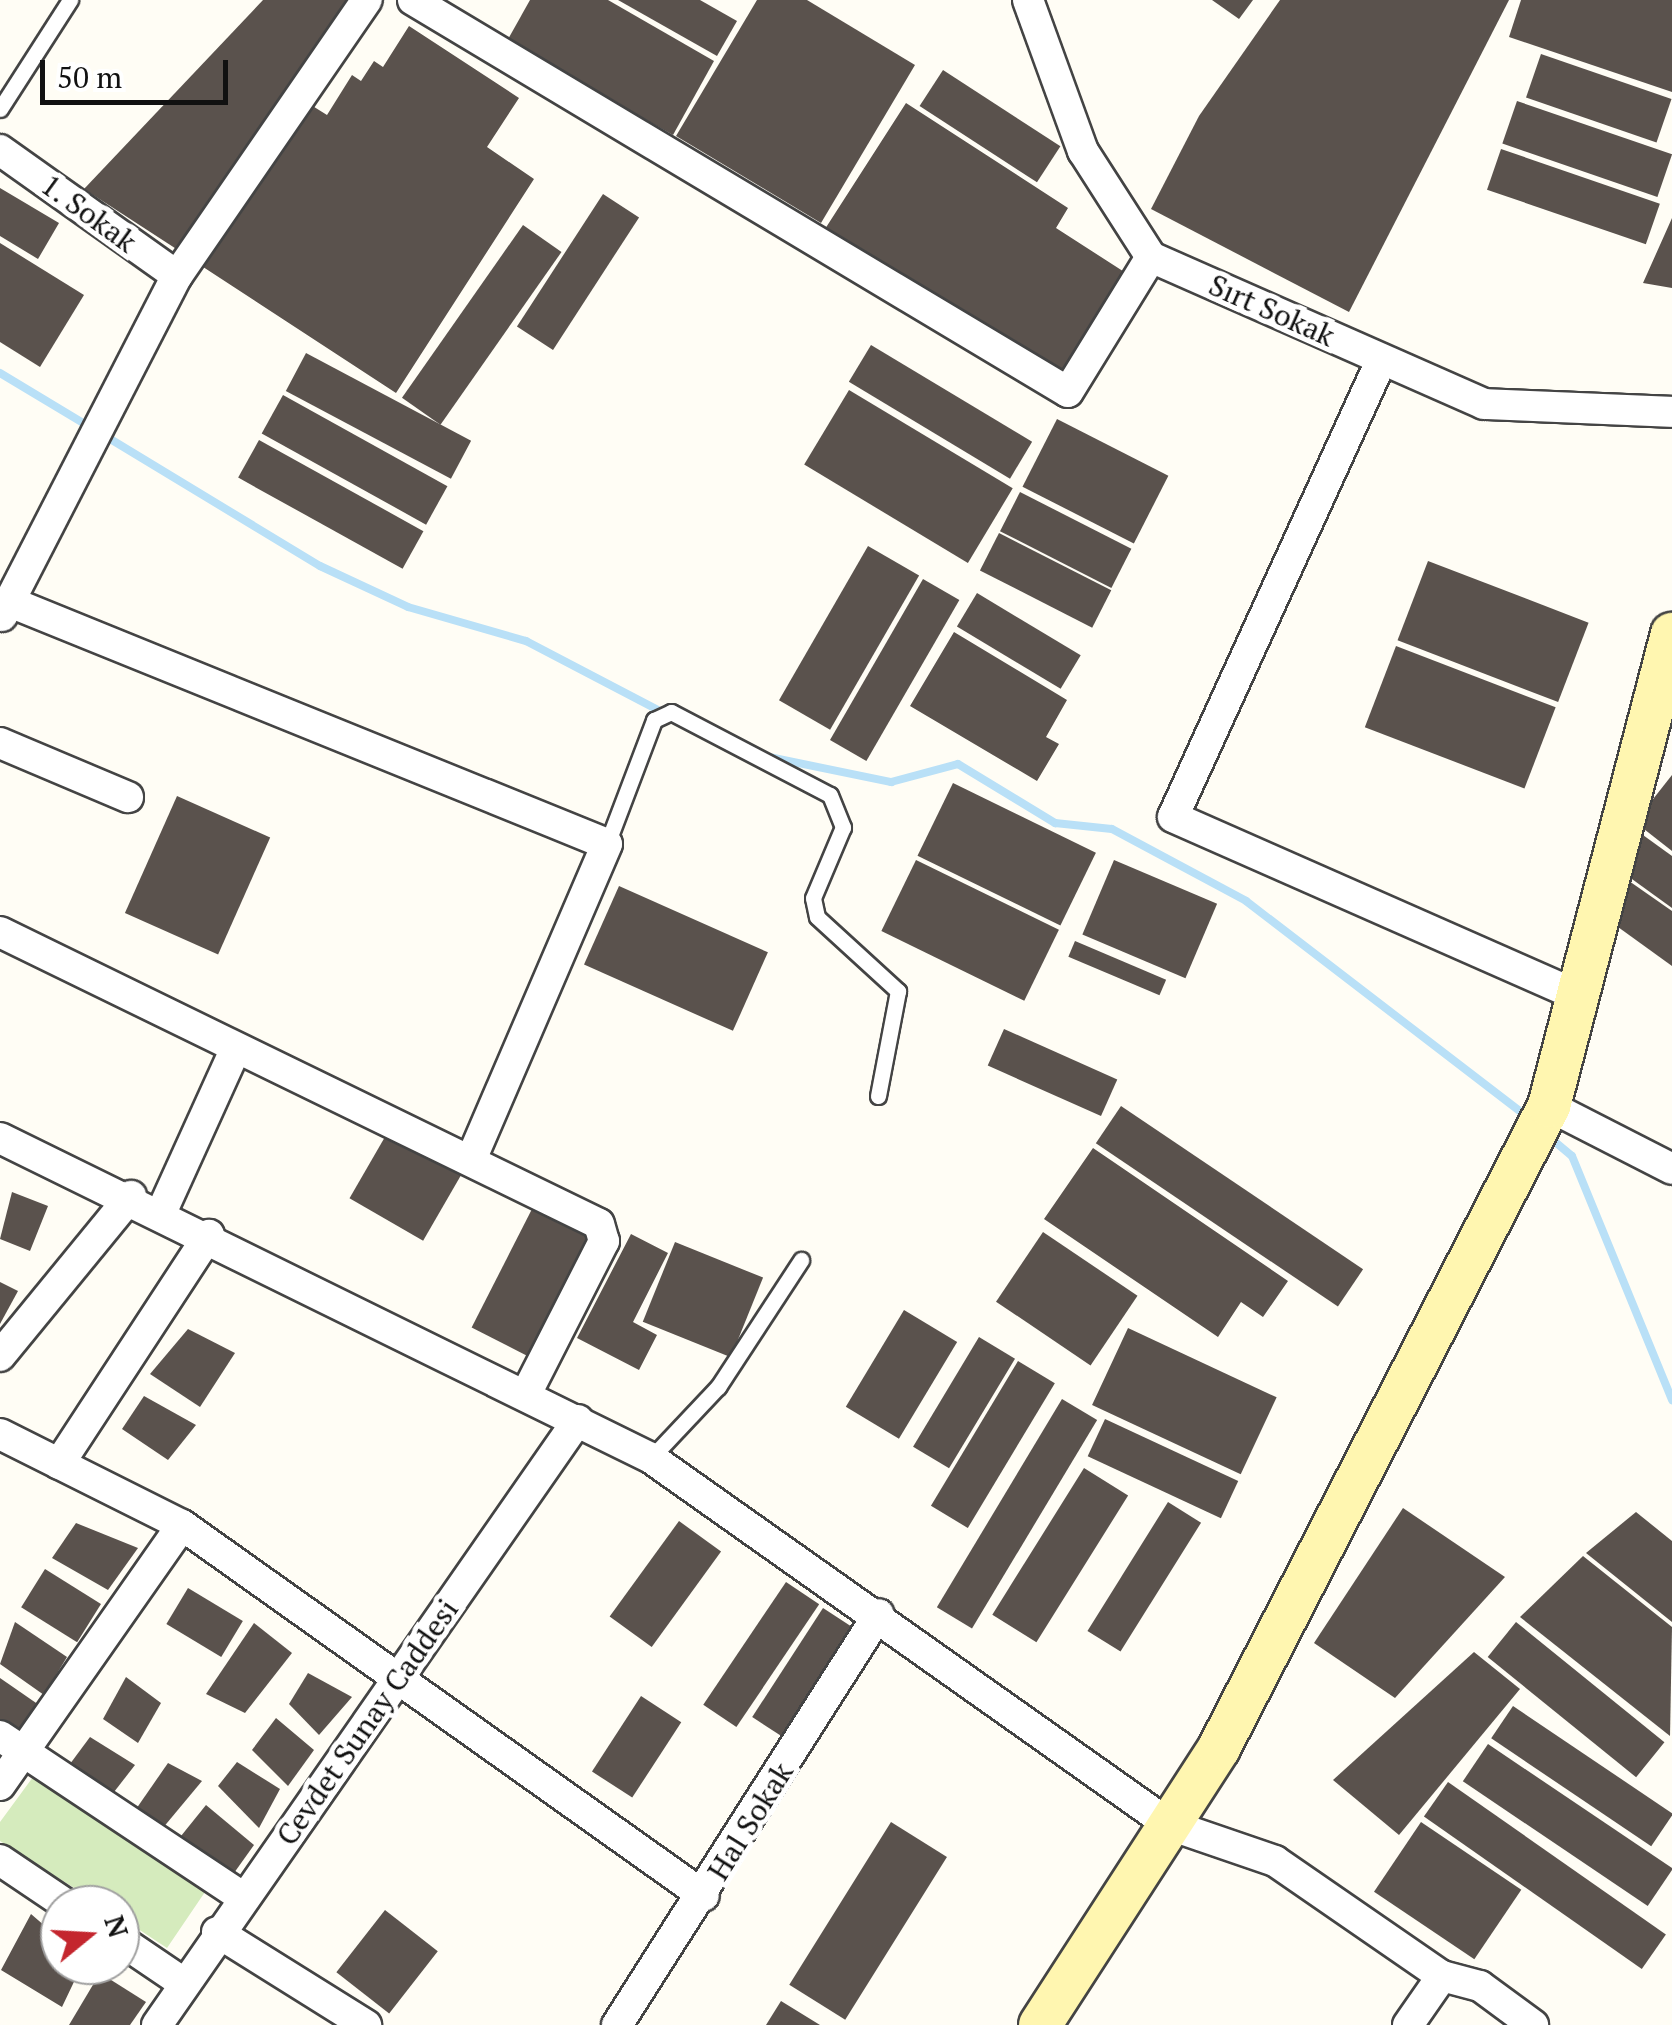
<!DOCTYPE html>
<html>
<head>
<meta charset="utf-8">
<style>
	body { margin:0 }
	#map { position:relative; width:1672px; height:2025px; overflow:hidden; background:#fffdf5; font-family:"PT Serif",serif }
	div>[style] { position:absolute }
	.green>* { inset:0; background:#d5ebbd }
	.stream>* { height:8px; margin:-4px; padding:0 4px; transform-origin:4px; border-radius:4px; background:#b9e0f7 }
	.building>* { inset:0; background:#5a524d; transform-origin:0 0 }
	.roads { filter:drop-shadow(2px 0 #444) drop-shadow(-2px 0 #444) drop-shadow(0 2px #444) drop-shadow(0 -2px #444) }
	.lane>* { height:15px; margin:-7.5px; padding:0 7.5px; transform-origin:7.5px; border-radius:7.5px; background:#fff }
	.street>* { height:30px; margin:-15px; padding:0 15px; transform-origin:15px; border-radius:15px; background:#fff }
	.secondary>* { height:42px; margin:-21px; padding:0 21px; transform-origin:21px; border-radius:21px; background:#fff6b0 }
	span { translate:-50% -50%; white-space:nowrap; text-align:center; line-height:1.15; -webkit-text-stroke:10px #fff; paint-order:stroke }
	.street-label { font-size:30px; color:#111 }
	.north { position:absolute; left:40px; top:1885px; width:100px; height:100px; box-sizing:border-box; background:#fff; border:2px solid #a0a0a0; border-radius:50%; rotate:72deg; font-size:28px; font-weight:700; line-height:40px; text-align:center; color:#111 }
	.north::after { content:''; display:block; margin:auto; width:35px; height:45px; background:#c4262e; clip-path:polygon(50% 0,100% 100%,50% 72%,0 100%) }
	.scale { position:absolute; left:40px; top:60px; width:188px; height:45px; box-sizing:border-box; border:5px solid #111; border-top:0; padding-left:12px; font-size:30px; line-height:35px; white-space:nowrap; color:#111; -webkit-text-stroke:8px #fff; paint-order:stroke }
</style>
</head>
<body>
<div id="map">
	<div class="green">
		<i style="clip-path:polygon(33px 1777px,205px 1892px,167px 1948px,120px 1917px,120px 1905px,101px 1905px,0 1841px,0 1822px)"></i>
	</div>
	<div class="stream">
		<i style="left:0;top:373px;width:105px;rotate:31deg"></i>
		<i style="left:102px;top:434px;width:255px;rotate:31.2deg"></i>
		<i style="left:320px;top:566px;width:97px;rotate:25deg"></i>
		<i style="left:408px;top:607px;width:123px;rotate:16.1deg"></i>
		<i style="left:526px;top:641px;width:156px;rotate:27.6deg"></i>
		<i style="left:769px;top:757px;width:125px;rotate:11.6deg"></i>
		<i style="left:891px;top:782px;width:69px;rotate:-15deg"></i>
		<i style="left:958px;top:764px;width:114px;rotate:31.3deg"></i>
		<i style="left:1055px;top:823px;width:57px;rotate:6deg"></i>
		<i style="left:1112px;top:829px;width:152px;rotate:28.2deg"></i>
		<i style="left:1246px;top:901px;width:354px;rotate:37.5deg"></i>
		<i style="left:1548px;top:1136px;width:31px;rotate:40deg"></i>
		<i style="left:1572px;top:1156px;width:264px;rotate:67.7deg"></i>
	</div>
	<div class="building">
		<i style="clip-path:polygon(263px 0,354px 0,181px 252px,84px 189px)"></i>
		<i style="clip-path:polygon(530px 0,608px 0,714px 61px,673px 135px,507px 41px)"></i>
		<i style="clip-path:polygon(618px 0,700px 0,737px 21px,717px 56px)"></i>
		<i style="clip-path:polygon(757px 0,807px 0,915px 65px,821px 223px,676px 136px)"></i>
		<i style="clip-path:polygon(1212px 0,1253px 0,1239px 19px)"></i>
		<i style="clip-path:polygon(1280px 0,1509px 0,1349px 312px,1151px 209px,1199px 116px)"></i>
		<i style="clip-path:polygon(1521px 0,1672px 0,1672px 92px,1509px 37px)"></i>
		<i style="clip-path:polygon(409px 26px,519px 98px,487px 147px,534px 179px,396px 393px,197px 263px,311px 105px,327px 115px,352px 75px,361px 81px,374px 61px,383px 67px)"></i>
		<i style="left:1541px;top:54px;width:138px;height:46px;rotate:19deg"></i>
		<i style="left:943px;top:70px;width:140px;height:43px;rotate:33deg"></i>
		<i style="left:1517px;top:101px;width:164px;height:45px;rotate:19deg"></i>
		<i style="clip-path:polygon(906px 103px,1068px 208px,1056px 228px,1129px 275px,1061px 381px,825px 229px)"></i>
		<i style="left:1501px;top:149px;width:168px;height:43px;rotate:19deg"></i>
		<i style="clip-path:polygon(0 188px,59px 223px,38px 259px,0 236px)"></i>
		<i style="left:603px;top:194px;width:43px;height:158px;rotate:33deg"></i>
		<i style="clip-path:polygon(1672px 218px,1672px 288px,1643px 283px,1664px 236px)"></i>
		<i style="left:523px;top:225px;width:47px;height:211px;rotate:35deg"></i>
		<i style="clip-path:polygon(0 243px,84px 295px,40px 367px,0 342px)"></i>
		<i style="left:871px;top:345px;width:188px;height:43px;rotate:31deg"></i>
		<i style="left:306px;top:353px;width:187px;height:43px;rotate:28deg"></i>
		<i style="left:849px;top:390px;width:191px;height:87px;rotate:31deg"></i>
		<i style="left:283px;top:395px;width:188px;height:44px;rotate:29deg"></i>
		<i style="left:1057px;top:419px;width:125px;height:76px;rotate:27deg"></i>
		<i style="left:259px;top:440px;width:188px;height:43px;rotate:29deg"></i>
		<i style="left:1020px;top:492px;width:125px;height:44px;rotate:27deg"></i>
		<i style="left:999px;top:533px;width:126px;height:42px;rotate:27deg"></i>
		<i style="left:868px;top:546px;width:59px;height:178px;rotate:30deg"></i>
		<i style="left:1428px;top:561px;width:172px;height:85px;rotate:21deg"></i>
		<i style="left:923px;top:579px;width:42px;height:186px;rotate:30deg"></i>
		<i style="left:977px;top:593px;width:121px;height:39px;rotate:31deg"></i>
		<i style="clip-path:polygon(954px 632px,1067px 700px,1046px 737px,1059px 744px,1037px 781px,910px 706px)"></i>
		<i style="left:1396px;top:646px;width:171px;height:87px;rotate:21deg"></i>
		<i style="clip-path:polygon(1672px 775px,1672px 851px,1635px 822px)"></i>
		<i style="left:953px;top:783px;width:159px;height:81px;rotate:26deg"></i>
		<i style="left:177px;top:796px;width:102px;height:128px;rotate:24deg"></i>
		<i style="clip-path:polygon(1636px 830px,1672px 856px,1672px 908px,1625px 874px)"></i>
		<i style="left:916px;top:860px;width:159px;height:79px;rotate:26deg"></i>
		<i style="left:1114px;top:860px;width:112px;height:81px;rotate:23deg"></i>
		<i style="clip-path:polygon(1629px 881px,1672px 911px,1672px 966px,1618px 927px)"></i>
		<i style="left:619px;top:886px;width:163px;height:86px;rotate:24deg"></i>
		<i style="left:1075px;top:941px;width:99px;height:17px;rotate:23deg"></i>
		<i style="left:1004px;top:1029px;width:124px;height:40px;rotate:24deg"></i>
		<i style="left:1121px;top:1106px;width:292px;height:45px;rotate:34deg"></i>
		<i style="left:393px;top:1123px;width:85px;height:87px;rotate:30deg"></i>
		<i style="clip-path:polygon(1093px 1148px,1288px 1281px,1263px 1317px,1241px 1302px,1218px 1337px,1044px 1219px)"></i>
		<i style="clip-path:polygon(12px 1192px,48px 1206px,30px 1251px,0 1239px)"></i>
		<i style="left:532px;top:1209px;width:67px;height:133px;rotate:27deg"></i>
		<i style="left:1043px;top:1232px;width:114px;height:84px;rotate:34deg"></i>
		<i style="clip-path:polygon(631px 1234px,668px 1253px,633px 1322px,657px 1335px,639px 1370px,577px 1338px)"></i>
		<i style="left:675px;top:1242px;width:95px;height:86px;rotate:22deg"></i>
		<i style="clip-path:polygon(0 1282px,18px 1291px,0 1324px)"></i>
		<i style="left:904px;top:1310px;width:62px;height:113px;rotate:31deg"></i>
		<i style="left:1128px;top:1328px;width:164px;height:85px;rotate:25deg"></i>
		<i style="clip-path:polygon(188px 1329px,235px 1353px,200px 1407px,150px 1374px)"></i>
		<i style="left:979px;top:1337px;width:42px;height:128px;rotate:31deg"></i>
		<i style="left:1018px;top:1361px;width:43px;height:169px;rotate:31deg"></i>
		<i style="clip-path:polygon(144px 1396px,196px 1425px,168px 1460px,122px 1429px)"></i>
		<i style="left:1062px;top:1399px;width:41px;height:243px;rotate:31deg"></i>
		<i style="left:1105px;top:1419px;width:147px;height:41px;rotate:25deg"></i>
		<i style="left:1084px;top:1468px;width:52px;height:173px;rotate:32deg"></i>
		<i style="left:1168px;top:1502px;width:39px;height:152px;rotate:32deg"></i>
		<i style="clip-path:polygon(1403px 1508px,1505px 1577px,1395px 1698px,1314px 1643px)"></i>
		<i style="clip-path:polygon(1636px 1512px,1672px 1541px,1672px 1622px,1586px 1553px)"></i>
		<i style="left:679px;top:1521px;width:52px;height:118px;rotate:36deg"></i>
		<i style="clip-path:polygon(76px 1523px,138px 1548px,108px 1590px,52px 1558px)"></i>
		<i style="clip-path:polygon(1583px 1556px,1672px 1627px,1670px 1736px,1520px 1617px)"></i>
		<i style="left:45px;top:1569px;width:66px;height:45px;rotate:32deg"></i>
		<i style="left:786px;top:1582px;width:40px;height:148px;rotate:34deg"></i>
		<i style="left:188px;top:1588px;width:64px;height:42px;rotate:31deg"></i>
		<i style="left:823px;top:1608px;width:37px;height:130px;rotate:33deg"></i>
		<i style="clip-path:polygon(15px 1622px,67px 1657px,44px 1695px,0 1664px)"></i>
		<i style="left:1516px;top:1622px;width:191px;height:45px;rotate:39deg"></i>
		<i style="clip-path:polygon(254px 1623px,292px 1653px,245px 1713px,206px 1694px)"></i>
		<i style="clip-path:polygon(1474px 1652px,1520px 1689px,1399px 1835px,1333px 1780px)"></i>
		<i style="clip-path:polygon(308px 1673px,352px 1697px,319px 1735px,289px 1704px)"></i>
		<i style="clip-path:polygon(126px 1677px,161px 1703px,138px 1743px,103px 1719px)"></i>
		<i style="clip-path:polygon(0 1678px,39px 1705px,15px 1741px,0 1731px)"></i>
		<i style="left:641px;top:1696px;width:48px;height:90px;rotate:33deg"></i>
		<i style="left:1513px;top:1706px;width:193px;height:39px;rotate:34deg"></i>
		<i style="clip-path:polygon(276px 1718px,314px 1750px,288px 1786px,252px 1750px)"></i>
		<i style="clip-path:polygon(90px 1737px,135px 1765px,114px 1792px,67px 1768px)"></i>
		<i style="left:1488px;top:1744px;width:223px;height:45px;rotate:34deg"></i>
		<i style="clip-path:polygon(237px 1762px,280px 1789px,259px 1828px,218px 1786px)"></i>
		<i style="clip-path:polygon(168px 1763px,202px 1781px,162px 1829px,134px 1812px)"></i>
		<i style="left:1448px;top:1782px;width:266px;height:42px;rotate:35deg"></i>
		<i style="clip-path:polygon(206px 1805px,254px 1845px,234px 1873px,181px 1836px)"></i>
		<i style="left:891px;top:1822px;width:66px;height:192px;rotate:32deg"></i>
		<i style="left:1421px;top:1822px;width:121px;height:84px;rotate:34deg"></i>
		<i style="left:385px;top:1910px;width:67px;height:79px;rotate:38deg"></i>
		<i style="clip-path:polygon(31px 1914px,60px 1939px,60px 1965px,82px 1965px,62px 2007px,1px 1970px)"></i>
		<i style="clip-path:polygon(100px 1973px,146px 2002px,130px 2025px,69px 2025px)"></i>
		<i style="clip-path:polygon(781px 2001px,820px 2025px,766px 2025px)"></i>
	</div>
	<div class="roads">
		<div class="lane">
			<i style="left:0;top:109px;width:130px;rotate:-57.3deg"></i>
			<i style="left:607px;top:844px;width:133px;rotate:-69.2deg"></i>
			<i style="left:654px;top:720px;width:19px;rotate:-25deg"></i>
			<i style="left:671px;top:712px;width:179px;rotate:27.6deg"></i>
			<i style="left:830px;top:795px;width:35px;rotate:68deg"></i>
			<i style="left:843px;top:827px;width:77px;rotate:112.9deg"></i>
			<i style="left:813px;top:898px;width:19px;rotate:78deg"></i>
			<i style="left:817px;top:917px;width:110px;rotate:42.4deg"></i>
			<i style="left:898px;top:991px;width:107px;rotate:100.8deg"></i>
			<i style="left:651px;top:1458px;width:98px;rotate:-46.7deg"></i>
			<i style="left:718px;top:1387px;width:152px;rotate:-56.8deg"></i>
		</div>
		<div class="street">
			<i style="left:413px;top:0;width:763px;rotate:30.9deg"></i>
			<i style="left:1068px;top:392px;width:158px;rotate:-58.4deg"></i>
			<i style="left:1028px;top:0;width:161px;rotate:70deg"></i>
			<i style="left:1083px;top:151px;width:126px;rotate:57.3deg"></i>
			<i style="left:1151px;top:257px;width:364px;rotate:23.8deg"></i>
			<i style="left:1484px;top:404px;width:188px;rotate:2.4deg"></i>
			<i style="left:0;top:150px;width:217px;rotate:35.4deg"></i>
			<i style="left:1381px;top:361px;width:501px;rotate:114.52deg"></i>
			<i style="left:1173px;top:817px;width:444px;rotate:23.8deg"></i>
			<i style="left:10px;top:602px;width:644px;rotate:22.07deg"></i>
			<i style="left:607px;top:844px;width:341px;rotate:113.3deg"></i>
			<i style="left:2px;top:616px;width:382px;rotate:-62.8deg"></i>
			<i style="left:177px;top:276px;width:335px;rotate:-55.5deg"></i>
			<i style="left:0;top:743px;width:139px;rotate:22.9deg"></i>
			<i style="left:0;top:932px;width:666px;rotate:25.99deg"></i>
			<i style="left:599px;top:1224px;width:18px;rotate:74deg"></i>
			<i style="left:604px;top:1241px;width:172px;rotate:117deg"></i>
			<i style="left:1549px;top:1106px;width:138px;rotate:27.1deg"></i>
			<i style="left:0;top:1138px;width:725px;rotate:26.18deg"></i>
			<i style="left:651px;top:1458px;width:636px;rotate:35.27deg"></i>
			<i style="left:1170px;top:1825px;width:111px;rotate:18.9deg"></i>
			<i style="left:1275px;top:1861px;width:203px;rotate:34.6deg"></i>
			<i style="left:1442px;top:1976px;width:39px;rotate:15deg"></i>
			<i style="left:1480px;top:1986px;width:66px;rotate:36.3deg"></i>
			<i style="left:162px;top:1211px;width:179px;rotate:-65.6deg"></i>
			<i style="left:0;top:1356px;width:207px;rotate:-50.7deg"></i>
			<i style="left:0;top:1434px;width:203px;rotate:26.6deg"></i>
			<i style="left:182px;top:1525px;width:640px;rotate:35.4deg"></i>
			<i style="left:59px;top:1464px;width:274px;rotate:-56.8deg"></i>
			<i style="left:0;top:1736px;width:291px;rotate:33.6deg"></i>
			<i style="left:0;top:1785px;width:317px;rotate:-55deg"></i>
			<i style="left:0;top:1860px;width:81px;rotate:33.9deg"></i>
			<i style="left:217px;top:1932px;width:176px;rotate:32deg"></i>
			<i style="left:120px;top:1940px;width:78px;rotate:34.1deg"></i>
			<i style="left:157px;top:2025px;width:737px;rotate:-55.17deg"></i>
			<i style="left:617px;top:2025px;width:487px;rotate:-57.5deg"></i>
			<i style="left:1408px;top:2025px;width:60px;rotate:-55.2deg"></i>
		</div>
		<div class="secondary">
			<i style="left:1040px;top:2025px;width:330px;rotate:-57.1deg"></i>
			<i style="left:1219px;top:1748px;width:722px;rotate:-62.8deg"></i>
			<i style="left:1549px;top:1106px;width:488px;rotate:-75.4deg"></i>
		</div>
	</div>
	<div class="street-label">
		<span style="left:89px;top:213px;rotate:36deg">1. Sokak</span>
		<span style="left:1272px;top:310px;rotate:24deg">Sırt Sokak</span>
		<span style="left:367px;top:1722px;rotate:-55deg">Cevdet Sunay Caddesi</span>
		<span style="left:750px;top:1821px;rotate:-58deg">Hal Sokak</span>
	</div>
	<div class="north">N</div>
	<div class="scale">50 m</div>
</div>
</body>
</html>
